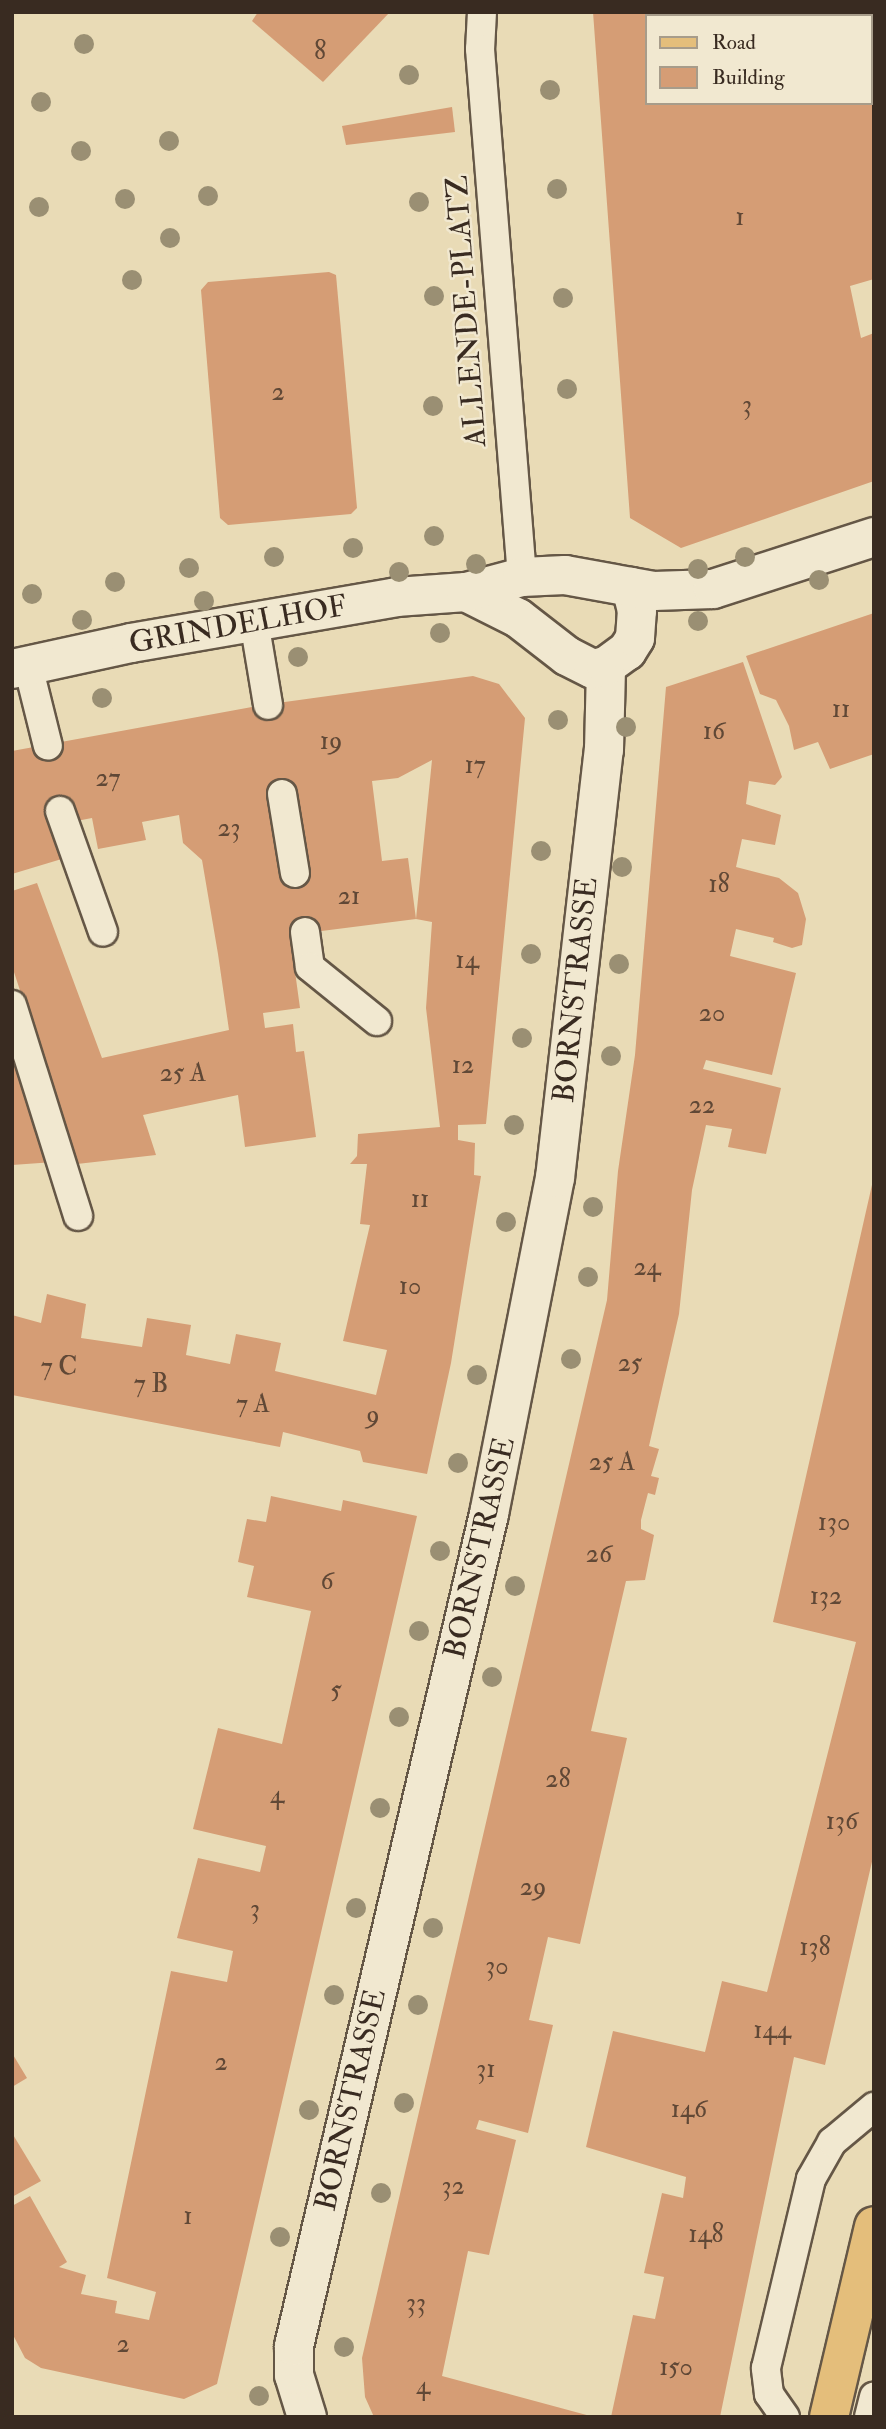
<!DOCTYPE html>
<html>
<head>
<meta charset="utf-8">
<style>
	body { margin:0 }
	#map { position:relative; width:886px; height:2429px; overflow:hidden; background:#e9dbb6; font-family:"IM FELL Double Pica",serif }
	div>[style] { position:absolute }
	.building>* { inset:0; background:#d59d75 }
	.roads { filter:drop-shadow(2px 0 #655746) drop-shadow(-2px 0 #655746) drop-shadow(0 2px #655746) drop-shadow(0 -2px #655746) }
	.lane>* { height:28px; margin:-14px; padding:0 14px; transform-origin:14px; border-radius:14px; background:#f1e8d0 }
	.street>* { height:38px; margin:-19px; padding:0 19px; transform-origin:19px; border-radius:19px; background:#f1e8d0 }
	.secondary>* { height:38px; margin:-19px; padding:0 19px; transform-origin:19px; border-radius:19px; background:#f1e8d0 }
	.primary>* { height:38px; margin:-19px; padding:0 19px; transform-origin:19px; border-radius:19px; background:#e4be7b }
	.trees>* { width:20px; height:20px; margin:-10px; border-radius:50%; background:#9a8f73 }
	span { translate:-50% -50%; white-space:nowrap; text-align:center; line-height:1.15; -webkit-text-stroke:5px #f1e8d0; paint-order:stroke }
	.number-label { font-size:26px; color:#604836 }
	.number-label span { -webkit-text-stroke-width:0 }
	.street-label { font-size:30px; color:#392b21 }
	.frame { position:absolute; inset:0; border:14px solid #392b21; pointer-events:none }
	.legend { position:absolute; left:645px; top:14px; width:228px; height:91px; box-sizing:border-box; background:#f1e8d0; border:2px solid #a79c8a; margin:0; padding:9px 12px; list-style:none; font-size:21px; color:#392b21 }
	.legend li { display:flex; align-items:center; gap:14px; height:35px }
	.legend b { width:35px; border:2px solid #a79c8a }
</style>
</head>
<body>
<div id="map">
	<div class="building">
		<i style="clip-path:polygon(258px 12px,390px 12px,323px 82px,252px 21px)"></i>
		<i style="clip-path:polygon(evenodd,593px 12px,874px 12px,874px 279px,850px 286px,861px 338px,874px 333px,874px 481px,681px 548px,630px 518px,593px 12px,646px 16px,870px 16px,870px 103px,646px 103px,646px 16px)"></i>
		<i style="clip-path:polygon(452px 107px,455px 132px,346px 145px,342px 126px)"></i>
		<i style="clip-path:polygon(329px 272px,336px 275px,357px 508px,351px 514px,228px 525px,220px 518px,201px 290px,208px 282px)"></i>
		<i style="clip-path:polygon(874px 613px,874px 754px,830px 769px,818px 742px,794px 750px,789px 726px,776px 700px,760px 694px,746px 656px)"></i>
		<i style="clip-path:polygon(743px 662px,782px 777px,775px 785px,749px 781px,746px 804px,781px 815px,775px 845px,742px 839px,736px 867px,779px 878px,798px 893px,806px 919px,802px 945px,792px 948px,773px 942px,774px 938px,736px 929px,730px 956px,796px 973px,772px 1075px,706px 1060px,703px 1069px,781px 1088px,766px 1154px,728px 1147px,732px 1129px,706px 1125px,692px 1190px,679px 1314px,649px 1446px,659px 1449px,651px 1476px,659px 1478px,655px 1495px,648px 1493px,641px 1520px,641px 1529px,654px 1535px,645px 1580px,626px 1581px,591px 1731px,627px 1738px,580px 1944px,548px 1937px,529px 2020px,553px 2025px,528px 2133px,479px 2120px,476px 2129px,516px 2140px,489px 2255px,468px 2251px,442px 2376px,594px 2417px,374px 2417px,365px 2397px,362px 2358px,607px 1300px,618px 1171px,635px 1055px,666px 687px)"></i>
		<i style="clip-path:polygon(evenodd,473px 676px,499px 684px,525px 718px,486px 1124px,458px 1125px,458px 1140px,475px 1143px,474px 1175px,481px 1176px,451px 1363px,427px 1474px,363px 1462px,360px 1451px,283px 1432px,280px 1447px,12px 1395px,12px 1315px,41px 1323px,47px 1294px,86px 1304px,81px 1338px,142px 1347px,147px 1318px,191px 1325px,186px 1355px,230px 1364px,236px 1334px,281px 1343px,275px 1371px,376px 1395px,387px 1350px,343px 1341px,370px 1225px,360px 1224px,367px 1164px,350px 1164px,357px 1156px,358px 1134px,440px 1127px,426px 1008px,432px 922px,416px 919px,290px 935px,300px 1008px,263px 1013px,265px 1028px,293px 1024px,296px 1052px,304px 1051px,316px 1137px,245px 1147px,238px 1095px,143px 1115px,156px 1155px,77px 1164px,12px 966px,12px 891px,37px 883px,102px 1058px,229px 1030px,218px 954px,202px 860px,183px 843px,179px 815px,142px 822px,146px 840px,98px 849px,92px 818px,71px 822px,65px 858px,12px 874px,12px 751px,263px 705px,473px 676px,432px 760px,416px 919px,408px 858px,382px 861px,372px 781px,398px 778px,432px 760px,473px 676px,297px 792px,307px 872px,274px 795px,297px 792px)"></i>
		<i style="clip-path:polygon(12px 1031px,54px 1162px,12px 1165px)"></i>
		<i style="clip-path:polygon(874px 1176px,874px 1853px,825px 2065px,794px 2057px,720px 2417px,611px 2417px,633px 2315px,655px 2319px,664px 2277px,644px 2273px,662px 2193px,683px 2198px,686px 2177px,586px 2147px,613px 2031px,705px 2052px,722px 1981px,767px 1992px,856px 1642px,773px 1622px)"></i>
		<i style="clip-path:polygon(271px 1496px,341px 1511px,343px 1500px,417px 1516px,217px 2384px,184px 2399px,41px 2368px,25px 2358px,12px 2333px,12px 2206px,30px 2196px,67px 2262px,59px 2267px,86px 2275px,81px 2294px,117px 2301px,115px 2313px,149px 2320px,156px 2292px,107px 2278px,171px 1971px,227px 1982px,233px 1951px,177px 1938px,198px 1858px,260px 1872px,266px 1846px,193px 1829px,218px 1728px,282px 1744px,311px 1611px,247px 1597px,254px 1566px,238px 1562px,247px 1519px,266px 1522px)"></i>
		<i style="clip-path:polygon(12px 2053px,27px 2078px,12px 2087px)"></i>
		<i style="clip-path:polygon(12px 2133px,41px 2181px,12px 2197px)"></i>
	</div>
	<div class="roads">
		<div class="lane">
			<i style="left:482px;top:12px;width:37px;rotate:93deg"></i>
			<i style="left:480px;top:49px;width:530px;rotate:85.45deg"></i>
			<i style="left:254px;top:621px;width:85px;rotate:80.5deg"></i>
			<i style="left:28px;top:666px;width:82px;rotate:76deg"></i>
			<i style="left:282px;top:794px;width:80px;rotate:80.7deg"></i>
			<i style="left:60px;top:811px;width:128px;rotate:70.4deg"></i>
			<i style="left:305px;top:932px;width:35px;rotate:82deg"></i>
			<i style="left:310px;top:967px;width:86px;rotate:38.9deg"></i>
			<i style="left:12px;top:1005px;width:221px;rotate:72.6deg"></i>
			<i style="left:785px;top:2417px;width:28px;rotate:-125deg"></i>
			<i style="left:769px;top:2394px;width:26px;rotate:-97deg"></i>
			<i style="left:766px;top:2368px;width:194px;rotate:-76.6deg"></i>
			<i style="left:811px;top:2179px;width:43px;rotate:-60.4deg"></i>
			<i style="left:832px;top:2142px;width:55px;rotate:-39.8deg"></i>
			<i style="left:869px;top:2417px;width:21px;rotate:-76deg"></i>
		</div>
		<div class="street">
			<i style="left:307px;top:2417px;width:44px;rotate:-107.2deg"></i>
			<i style="left:294px;top:2375px;width:29px;rotate:-90deg"></i>
			<i style="left:294px;top:2346px;width:855px;rotate:-76.81deg"></i>
			<i style="left:489px;top:1514px;width:342px;rotate:-78.9deg"></i>
			<i style="left:555px;top:1178px;width:431px;rotate:-83.5deg"></i>
			<i style="left:604px;top:750px;width:84px;rotate:-88.6deg"></i>
		</div>
		<div class="secondary">
			<i style="left:466px;top:592px;width:58px;rotate:26.6deg"></i>
			<i style="left:518px;top:618px;width:62px;rotate:37.8deg"></i>
			<i style="left:567px;top:656px;width:29px;rotate:27deg"></i>
			<i style="left:593px;top:669px;width:13px;rotate:-13deg"></i>
			<i style="left:606px;top:666px;width:26px;rotate:-36deg"></i>
			<i style="left:627px;top:651px;width:15px;rotate:-58deg"></i>
			<i style="left:635px;top:638px;width:27px;rotate:-86deg"></i>
			<i style="left:637px;top:611px;width:25px;rotate:-104deg"></i>
			<i style="left:12px;top:669px;width:122px;rotate:-12.3deg"></i>
			<i style="left:131px;top:643px;width:269px;rotate:-9.8deg"></i>
			<i style="left:396px;top:597px;width:70px;rotate:-4.1deg"></i>
			<i style="left:466px;top:592px;width:58px;rotate:-15deg"></i>
			<i style="left:522px;top:577px;width:43px;rotate:-2.7deg"></i>
			<i style="left:565px;top:575px;width:90px;rotate:10.2deg"></i>
			<i style="left:654px;top:591px;width:59px;rotate:-1.9deg"></i>
			<i style="left:713px;top:589px;width:169px;rotate:-17.9deg"></i>
		</div>
		<div class="primary">
			<i style="left:829px;top:2417px;width:196px;rotate:-76.7deg"></i>
		</div>
	</div>
	<div class="trees">
		<i style="left:84px;top:44px"></i>
		<i style="left:409px;top:75px"></i>
		<i style="left:550px;top:90px"></i>
		<i style="left:41px;top:102px"></i>
		<i style="left:169px;top:141px"></i>
		<i style="left:81px;top:151px"></i>
		<i style="left:557px;top:189px"></i>
		<i style="left:208px;top:196px"></i>
		<i style="left:125px;top:199px"></i>
		<i style="left:419px;top:202px"></i>
		<i style="left:39px;top:207px"></i>
		<i style="left:170px;top:238px"></i>
		<i style="left:132px;top:280px"></i>
		<i style="left:434px;top:296px"></i>
		<i style="left:563px;top:298px"></i>
		<i style="left:567px;top:389px"></i>
		<i style="left:433px;top:406px"></i>
		<i style="left:434px;top:536px"></i>
		<i style="left:353px;top:548px"></i>
		<i style="left:274px;top:557px"></i>
		<i style="left:745px;top:557px"></i>
		<i style="left:476px;top:564px"></i>
		<i style="left:189px;top:568px"></i>
		<i style="left:698px;top:569px"></i>
		<i style="left:399px;top:572px"></i>
		<i style="left:819px;top:580px"></i>
		<i style="left:115px;top:582px"></i>
		<i style="left:32px;top:594px"></i>
		<i style="left:204px;top:601px"></i>
		<i style="left:82px;top:620px"></i>
		<i style="left:698px;top:621px"></i>
		<i style="left:440px;top:633px"></i>
		<i style="left:298px;top:657px"></i>
		<i style="left:102px;top:698px"></i>
		<i style="left:558px;top:720px"></i>
		<i style="left:626px;top:727px"></i>
		<i style="left:541px;top:851px"></i>
		<i style="left:622px;top:867px"></i>
		<i style="left:531px;top:954px"></i>
		<i style="left:619px;top:964px"></i>
		<i style="left:522px;top:1038px"></i>
		<i style="left:611px;top:1056px"></i>
		<i style="left:514px;top:1125px"></i>
		<i style="left:593px;top:1207px"></i>
		<i style="left:506px;top:1222px"></i>
		<i style="left:588px;top:1277px"></i>
		<i style="left:571px;top:1359px"></i>
		<i style="left:477px;top:1375px"></i>
		<i style="left:458px;top:1463px"></i>
		<i style="left:440px;top:1551px"></i>
		<i style="left:515px;top:1586px"></i>
		<i style="left:419px;top:1631px"></i>
		<i style="left:492px;top:1677px"></i>
		<i style="left:399px;top:1717px"></i>
		<i style="left:380px;top:1808px"></i>
		<i style="left:356px;top:1908px"></i>
		<i style="left:433px;top:1928px"></i>
		<i style="left:334px;top:1995px"></i>
		<i style="left:418px;top:2005px"></i>
		<i style="left:404px;top:2103px"></i>
		<i style="left:309px;top:2110px"></i>
		<i style="left:381px;top:2193px"></i>
		<i style="left:280px;top:2237px"></i>
		<i style="left:344px;top:2347px"></i>
		<i style="left:259px;top:2396px"></i>
	</div>
	<div class="number-label">
		<span style="left:320px;top:52px">8</span>
		<span style="left:740px;top:218px">1</span>
		<span style="left:278px;top:393px">2</span>
		<span style="left:747px;top:406px">3</span>
		<span style="left:841px;top:710px">11</span>
		<span style="left:714px;top:732px">16</span>
		<span style="left:331px;top:742px">19</span>
		<span style="left:475px;top:766px">17</span>
		<span style="left:108px;top:779px">27</span>
		<span style="left:229px;top:829px">23</span>
		<span style="left:719px;top:885px">18</span>
		<span style="left:349px;top:897px">21</span>
		<span style="left:467px;top:961px">14</span>
		<span style="left:712px;top:1014px">20</span>
		<span style="left:463px;top:1066px">12</span>
		<span style="left:183px;top:1074px">25 A</span>
		<span style="left:702px;top:1106px">22</span>
		<span style="left:420px;top:1200px">11</span>
		<span style="left:647px;top:1268px">24</span>
		<span style="left:410px;top:1287px">10</span>
		<span style="left:630px;top:1364px">25</span>
		<span style="left:59px;top:1368px">7 C</span>
		<span style="left:151px;top:1385px">7 B</span>
		<span style="left:253px;top:1405px">7 A</span>
		<span style="left:373px;top:1416px">9</span>
		<span style="left:612px;top:1463px">25 A</span>
		<span style="left:834px;top:1523px">130</span>
		<span style="left:599px;top:1555px">26</span>
		<span style="left:327px;top:1582px">6</span>
		<span style="left:826px;top:1597px">132</span>
		<span style="left:336px;top:1691px">5</span>
		<span style="left:558px;top:1780px">28</span>
		<span style="left:277px;top:1796px">4</span>
		<span style="left:842px;top:1822px">136</span>
		<span style="left:533px;top:1888px">29</span>
		<span style="left:255px;top:1910px">3</span>
		<span style="left:815px;top:1948px">138</span>
		<span style="left:497px;top:1967px">30</span>
		<span style="left:772px;top:2031px">144</span>
		<span style="left:221px;top:2063px">2</span>
		<span style="left:486px;top:2070px">31</span>
		<span style="left:689px;top:2110px">146</span>
		<span style="left:453px;top:2187px">32</span>
		<span style="left:188px;top:2217px">1</span>
		<span style="left:706px;top:2235px">148</span>
		<span style="left:416px;top:2304px">33</span>
		<span style="left:123px;top:2345px">2</span>
		<span style="left:676px;top:2368px">150</span>
		<span style="left:423px;top:2387px">4</span>
	</div>
	<div class="street-label">
		<span style="left:467px;top:311px;rotate:-94deg">ALLENDE-PLATZ</span>
		<span style="left:238px;top:625px;rotate:-10deg">GRINDELHOF</span>
		<span style="left:576px;top:990px;rotate:-84deg">BORNSTRASSE</span>
		<span style="left:480px;top:1548px;rotate:-77deg">BORNSTRASSE</span>
		<span style="left:351px;top:2100px;rotate:-77deg">BORNSTRASSE</span>
	</div>
	<div class="frame"></div>
	<ul class="legend">
	<li><b style="height:9px;background:#e4be7b"></b>Road</li>
	<li><b style="height:19px;background:#d59d75"></b>Building</li>
	</ul>
</div>
</body>
</html>
